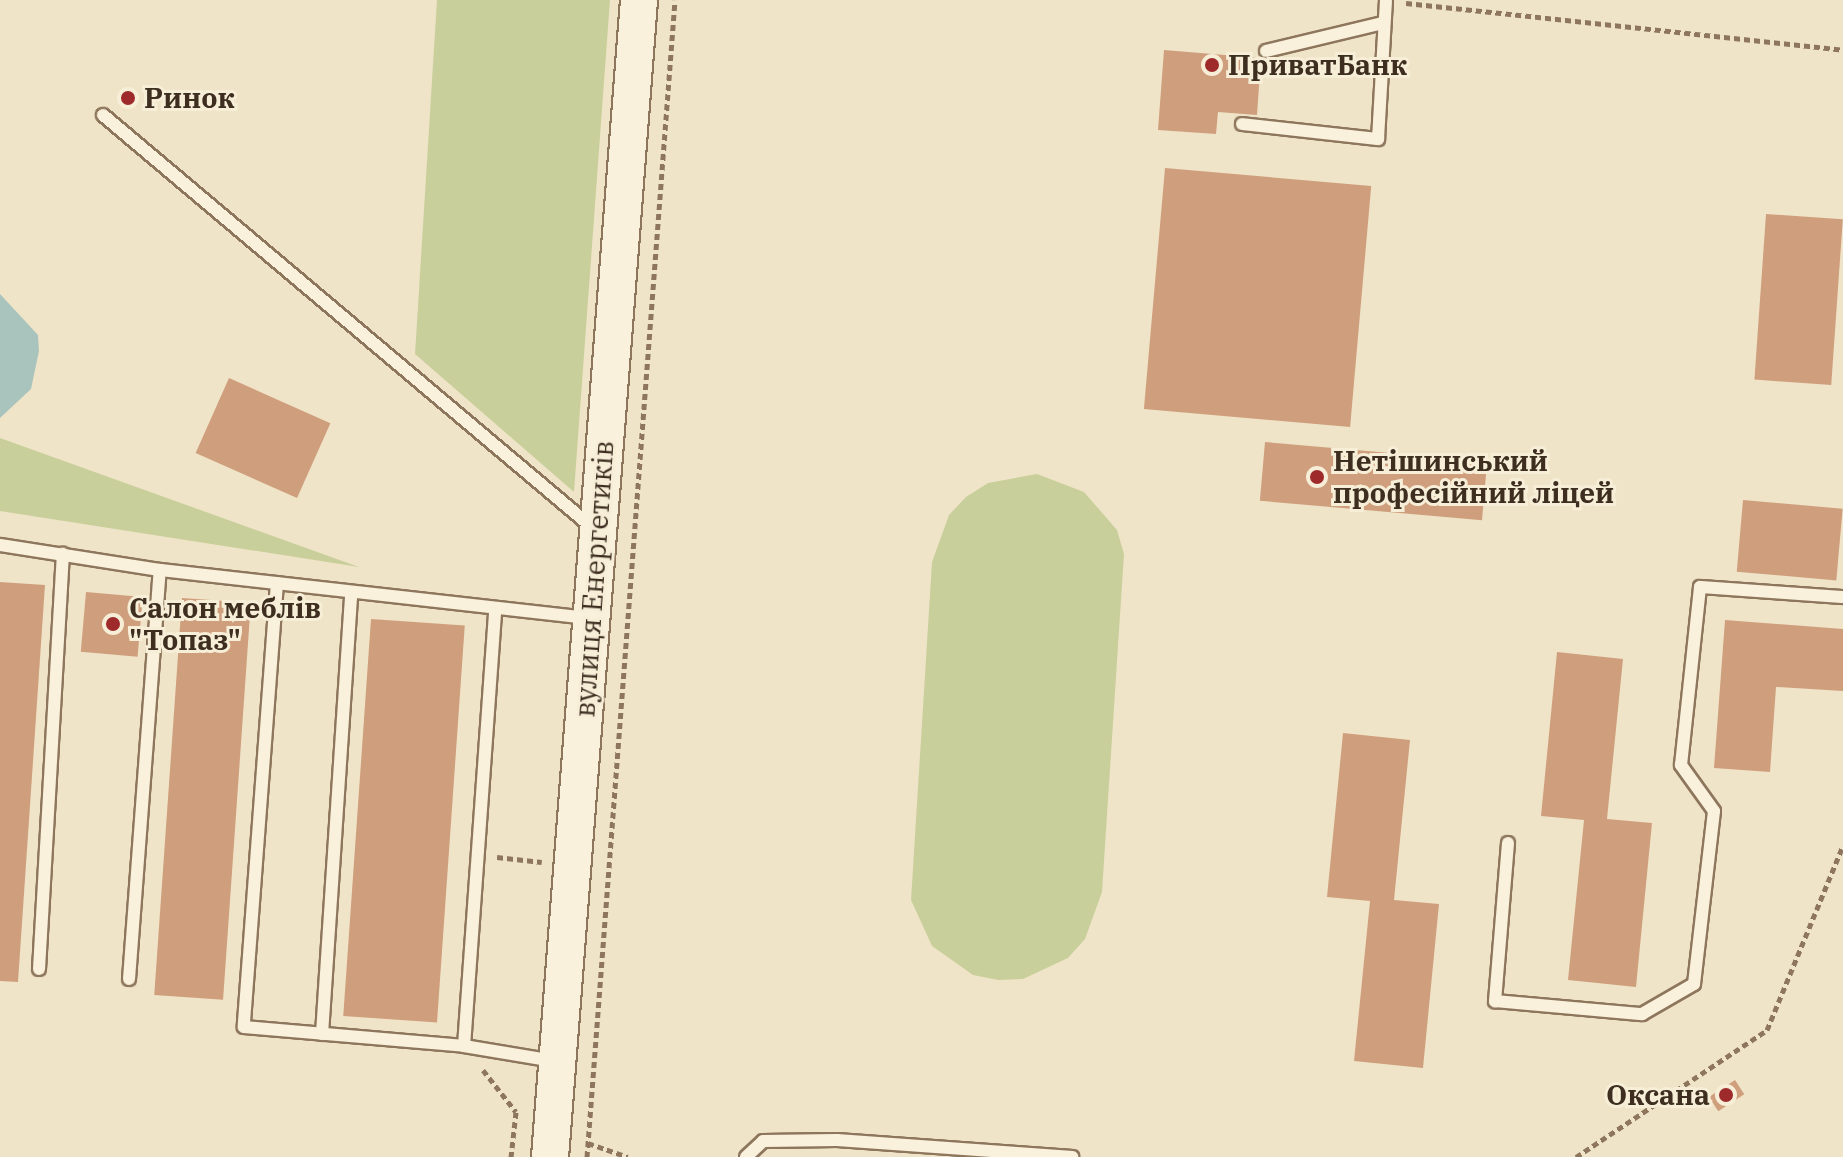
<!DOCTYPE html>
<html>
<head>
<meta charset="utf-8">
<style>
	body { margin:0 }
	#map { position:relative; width:1843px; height:1157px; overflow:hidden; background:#f0e4c8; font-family:"IBM Plex Serif",serif }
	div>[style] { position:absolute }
	.green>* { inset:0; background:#c9cf9b }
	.water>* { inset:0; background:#a9c4bc }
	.building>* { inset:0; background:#cf9f7d; transform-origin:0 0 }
	.path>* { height:5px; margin-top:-2.5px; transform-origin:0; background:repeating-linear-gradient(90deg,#8d765c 0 6px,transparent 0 10px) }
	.roads { filter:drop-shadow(2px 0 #8d765c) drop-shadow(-2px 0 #8d765c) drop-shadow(0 2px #8d765c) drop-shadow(0 -2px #8d765c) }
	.lane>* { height:12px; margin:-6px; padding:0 6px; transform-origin:6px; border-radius:6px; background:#faf1dc }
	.secondary>* { height:36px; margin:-18px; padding:0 18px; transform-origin:18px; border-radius:18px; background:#faf1dc }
	.dots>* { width:22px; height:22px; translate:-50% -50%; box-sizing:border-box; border:4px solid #f7eed8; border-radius:50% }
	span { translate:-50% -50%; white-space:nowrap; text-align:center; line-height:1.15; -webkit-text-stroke:6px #f7eed8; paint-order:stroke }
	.poi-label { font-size:28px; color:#3d2e20; font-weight:700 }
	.left { translate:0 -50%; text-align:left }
	.right { translate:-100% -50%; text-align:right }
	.street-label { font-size:28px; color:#3d2e20 }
</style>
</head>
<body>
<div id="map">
	<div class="green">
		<i style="clip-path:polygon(437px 0,610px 0,574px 492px,415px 354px)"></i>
		<i style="clip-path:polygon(0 438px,359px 567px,0 511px)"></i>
		<i style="clip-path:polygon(1037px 474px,1084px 492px,1117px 530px,1124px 554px,1102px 892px,1085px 939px,1068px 958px,1023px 979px,998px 980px,973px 975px,932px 946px,911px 900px,932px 562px,949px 515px,966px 497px,988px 483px)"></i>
	</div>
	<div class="water">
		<i style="clip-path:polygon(0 294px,38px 335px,39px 351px,31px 389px,0 418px)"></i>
	</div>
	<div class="building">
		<i style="clip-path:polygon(1164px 50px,1261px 58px,1257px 115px,1218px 112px,1216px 134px,1158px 130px)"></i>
		<i style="left:1165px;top:168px;width:207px;height:242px;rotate:5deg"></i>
		<i style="left:1766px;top:214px;width:77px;height:166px;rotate:4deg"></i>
		<i style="left:229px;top:378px;width:111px;height:82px;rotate:24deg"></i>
		<i style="left:1265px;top:442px;width:223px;height:59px;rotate:5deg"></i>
		<i style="left:1743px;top:500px;width:100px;height:72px;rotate:5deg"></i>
		<i style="clip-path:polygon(0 582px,45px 585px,18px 982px,0 981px)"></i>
		<i style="left:86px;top:592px;width:57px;height:60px;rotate:5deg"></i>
		<i style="left:182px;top:598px;width:69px;height:398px;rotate:4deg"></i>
		<i style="left:371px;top:619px;width:94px;height:398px;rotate:4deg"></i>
		<i style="clip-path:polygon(1725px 620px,1843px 629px,1843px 691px,1776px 687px,1770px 772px,1714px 768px)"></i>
		<i style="clip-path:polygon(1557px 652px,1623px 659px,1607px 819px,1652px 823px,1636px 987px,1568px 980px,1584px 820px,1541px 816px)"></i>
		<i style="clip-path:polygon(1343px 733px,1410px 740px,1394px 900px,1439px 904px,1423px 1068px,1354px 1061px,1370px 901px,1327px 897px)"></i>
		<i style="left:1735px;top:1080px;width:17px;height:31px;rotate:57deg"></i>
	</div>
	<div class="path">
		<i style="left:1406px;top:3px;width:440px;rotate:6.1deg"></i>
		<i style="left:497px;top:857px;width:45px;rotate:6.3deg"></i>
		<i style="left:483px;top:1070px;width:53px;rotate:51.8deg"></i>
		<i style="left:516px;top:1112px;width:45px;rotate:96.3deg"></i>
		<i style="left:588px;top:1143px;width:42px;rotate:19.3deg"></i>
		<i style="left:587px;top:1157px;width:1160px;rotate:-85.65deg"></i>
		<i style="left:1576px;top:1157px;width:229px;rotate:-33.6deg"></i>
		<i style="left:1767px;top:1030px;width:199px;rotate:-67.6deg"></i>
	</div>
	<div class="roads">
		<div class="lane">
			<i style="left:1266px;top:51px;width:120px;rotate:-13.5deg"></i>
			<i style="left:103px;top:115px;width:641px;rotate:40.13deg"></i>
			<i style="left:1242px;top:124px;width:137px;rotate:6.3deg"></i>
			<i style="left:1378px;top:139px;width:139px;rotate:-86.7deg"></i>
			<i style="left:0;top:545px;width:162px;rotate:8.9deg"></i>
			<i style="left:277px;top:583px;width:445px;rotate:94.3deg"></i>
			<i style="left:244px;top:1027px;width:221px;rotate:4.9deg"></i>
			<i style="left:464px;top:1046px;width:91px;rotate:9.5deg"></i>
			<i style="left:1508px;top:843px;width:159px;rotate:94.7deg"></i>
			<i style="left:1495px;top:1001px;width:148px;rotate:5.1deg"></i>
			<i style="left:1642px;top:1014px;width:60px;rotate:-30deg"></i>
			<i style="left:1694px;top:984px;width:174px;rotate:-83.4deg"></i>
			<i style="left:1714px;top:811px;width:57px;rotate:-125.7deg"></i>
			<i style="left:1681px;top:765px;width:179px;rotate:-83.9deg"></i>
			<i style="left:1700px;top:587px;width:143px;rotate:4deg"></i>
			<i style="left:39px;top:969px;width:416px;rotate:-86.7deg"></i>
			<i style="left:129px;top:979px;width:410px;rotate:-85.7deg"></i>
			<i style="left:160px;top:570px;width:431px;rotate:6.4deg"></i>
			<i style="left:322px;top:1034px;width:441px;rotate:-86.2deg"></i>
			<i style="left:464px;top:1046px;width:438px;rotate:-85.9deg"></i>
			<i style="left:746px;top:1157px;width:23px;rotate:-43deg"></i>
			<i style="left:763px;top:1141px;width:74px;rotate:-0.8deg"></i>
			<i style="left:837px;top:1140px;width:236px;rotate:4.1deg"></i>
		</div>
		<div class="secondary">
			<i style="left:550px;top:1157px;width:1160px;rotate:-85.6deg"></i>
		</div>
	</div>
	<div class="dots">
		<i style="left:1212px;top:65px;background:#9e2a2b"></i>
		<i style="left:128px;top:98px;background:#9e2a2b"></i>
		<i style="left:1317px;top:477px;background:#9e2a2b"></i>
		<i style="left:113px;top:624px;background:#9e2a2b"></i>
		<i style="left:1726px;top:1095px;background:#9e2a2b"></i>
	</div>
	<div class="poi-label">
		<span class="left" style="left:1228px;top:65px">ПриватБанк</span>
		<span class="left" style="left:144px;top:98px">Ринок</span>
		<span class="left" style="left:1333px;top:477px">Нетішинський<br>професійний ліцей</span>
		<span class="left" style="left:129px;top:624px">Салон меблів<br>"Топаз"</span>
		<span class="right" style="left:1710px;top:1095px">Оксана</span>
	</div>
	<div class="street-label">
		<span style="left:594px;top:579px;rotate:-86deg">вулиця Енергетиків</span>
	</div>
</div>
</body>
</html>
